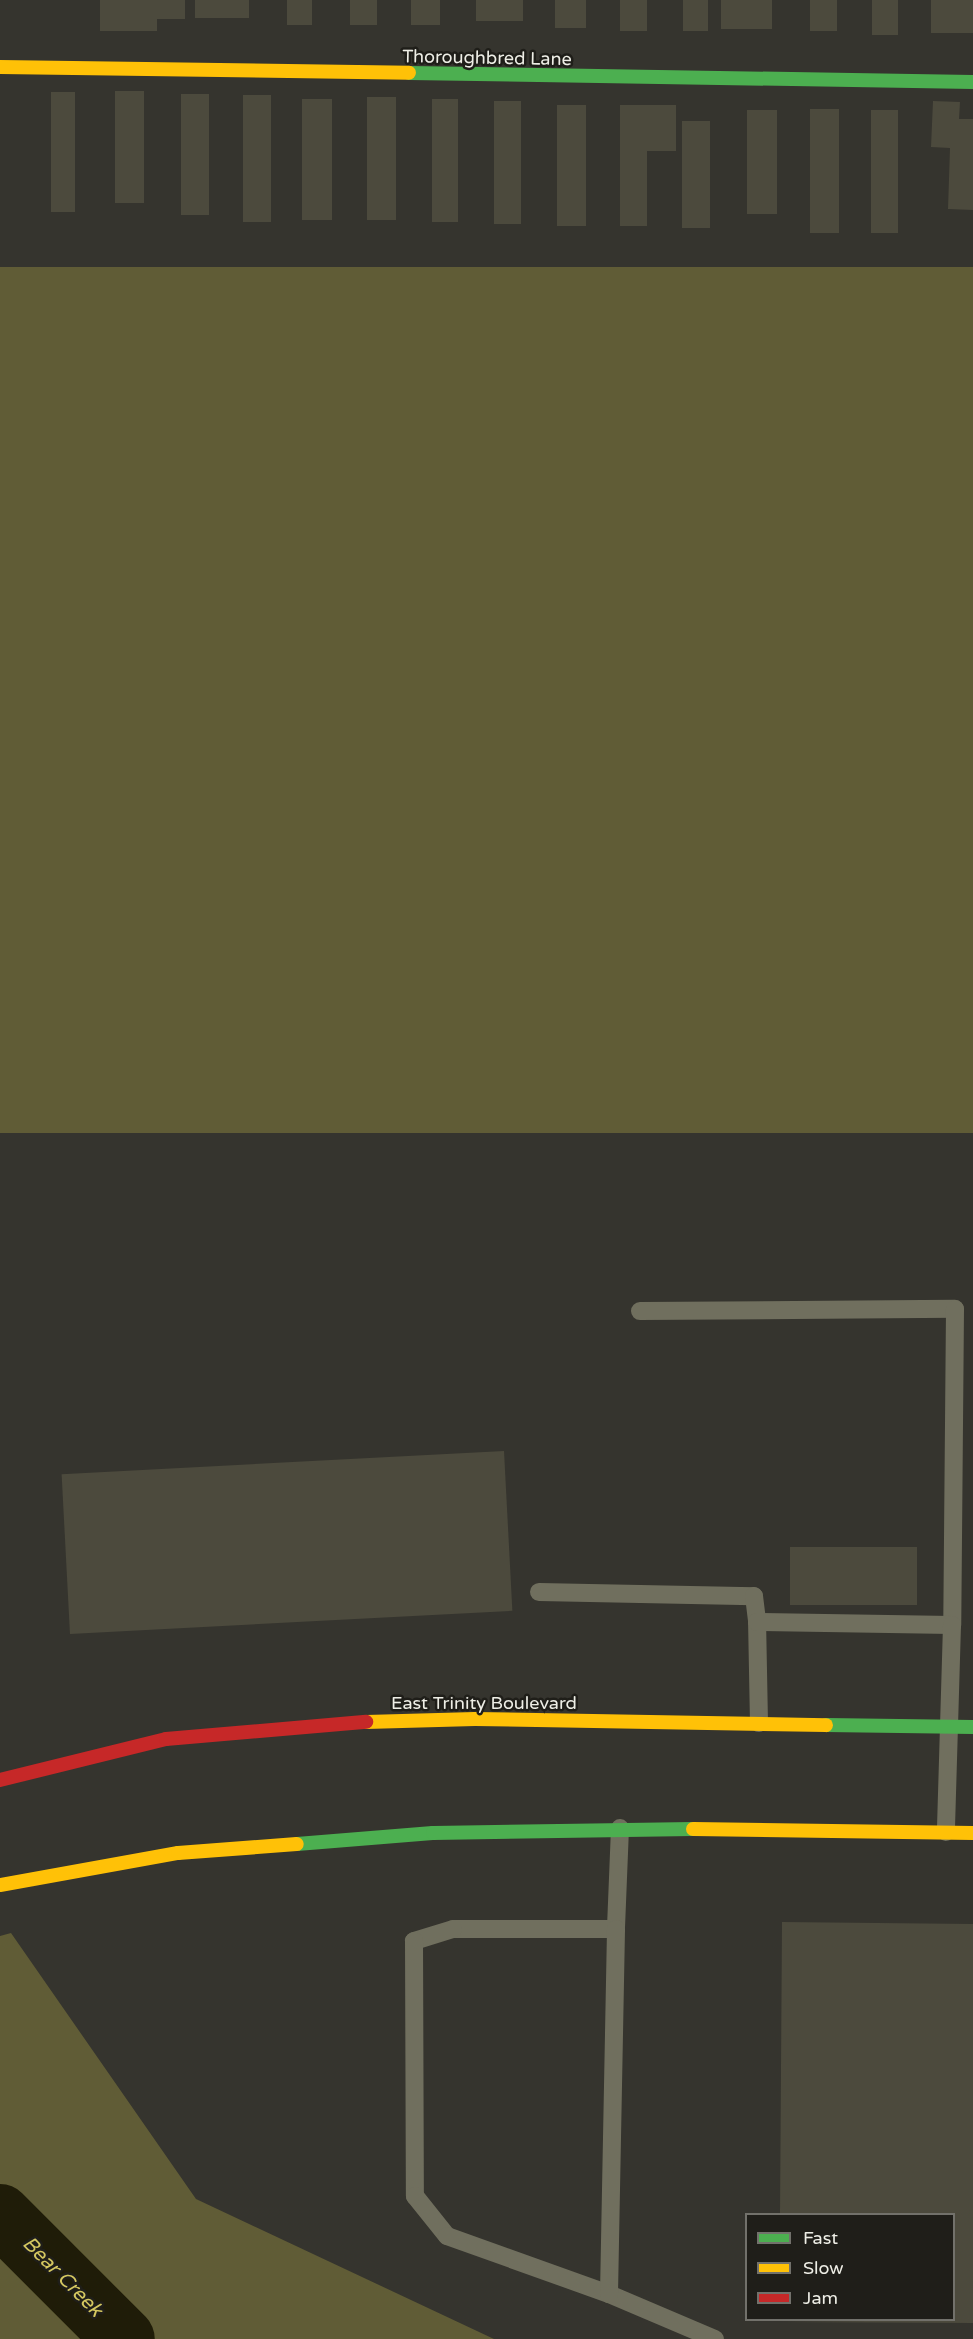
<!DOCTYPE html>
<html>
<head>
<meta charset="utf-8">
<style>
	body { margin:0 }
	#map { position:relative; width:973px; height:2339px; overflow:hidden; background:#35342e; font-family:"Varela Round",sans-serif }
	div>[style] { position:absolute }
	.green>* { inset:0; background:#605c36; transform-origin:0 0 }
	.river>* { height:62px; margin:-31px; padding:0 31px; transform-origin:31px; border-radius:31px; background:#1f1c08 }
	.building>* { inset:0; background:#4c4a3d; transform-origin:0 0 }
	.lane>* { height:18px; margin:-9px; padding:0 9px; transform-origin:9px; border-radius:9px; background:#706f5e }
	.fast>* { height:14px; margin:-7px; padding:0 7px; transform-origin:7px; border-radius:7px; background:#4caf50 }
	.slow>* { height:14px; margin:-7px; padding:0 7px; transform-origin:7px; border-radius:7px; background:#ffc107 }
	.jam>* { height:14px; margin:-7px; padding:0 7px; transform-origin:7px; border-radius:7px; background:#c62828 }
	span { translate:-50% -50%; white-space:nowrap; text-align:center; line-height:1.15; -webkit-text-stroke:5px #1f1e19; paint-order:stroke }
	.street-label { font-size:18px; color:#eeeee6 }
	.water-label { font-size:20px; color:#d4c760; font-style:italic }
	.legend { position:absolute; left:745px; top:2213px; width:210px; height:108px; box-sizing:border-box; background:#1f1e19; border:2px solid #72716b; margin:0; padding:8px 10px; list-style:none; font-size:18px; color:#eeeee6 }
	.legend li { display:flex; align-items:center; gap:12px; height:30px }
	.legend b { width:30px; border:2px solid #72716b }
</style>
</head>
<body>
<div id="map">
	<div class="green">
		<i style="left:973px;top:267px;width:866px;height:973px;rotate:90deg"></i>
		<i style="clip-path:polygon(11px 1933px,196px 2199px,494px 2339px,0 2339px,0 1936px)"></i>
	</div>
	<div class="river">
		<i style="left:0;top:2215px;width:175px;rotate:45deg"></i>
	</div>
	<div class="building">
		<i style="clip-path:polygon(100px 0,185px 0,185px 19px,157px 19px,157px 31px,100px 31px)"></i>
		<i style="left:195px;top:0;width:54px;height:18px"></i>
		<i style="left:287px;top:0;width:25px;height:25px"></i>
		<i style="left:350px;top:0;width:27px;height:25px"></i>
		<i style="left:411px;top:0;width:29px;height:25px"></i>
		<i style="left:476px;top:0;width:47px;height:21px"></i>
		<i style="left:555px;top:0;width:31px;height:28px"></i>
		<i style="left:620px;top:0;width:27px;height:31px"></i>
		<i style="left:683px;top:0;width:25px;height:31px"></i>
		<i style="left:721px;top:0;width:51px;height:29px"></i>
		<i style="left:810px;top:0;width:27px;height:31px"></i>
		<i style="left:872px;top:0;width:26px;height:35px"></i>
		<i style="left:931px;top:0;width:42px;height:33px"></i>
		<i style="left:115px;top:91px;width:29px;height:112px"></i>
		<i style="left:51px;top:92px;width:24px;height:120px"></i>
		<i style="left:181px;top:94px;width:28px;height:121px"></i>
		<i style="left:243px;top:95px;width:28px;height:127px"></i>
		<i style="left:367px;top:97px;width:29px;height:123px"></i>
		<i style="left:302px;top:99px;width:30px;height:121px"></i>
		<i style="left:432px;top:99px;width:26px;height:123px"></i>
		<i style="left:494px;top:101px;width:27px;height:123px"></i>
		<i style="clip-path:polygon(933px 101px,960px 102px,959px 119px,973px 119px,973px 210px,948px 209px,950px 148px,931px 147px)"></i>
		<i style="left:557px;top:105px;width:29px;height:121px"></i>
		<i style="clip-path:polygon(620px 105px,676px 105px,676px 151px,647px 151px,647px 226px,620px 226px)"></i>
		<i style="left:810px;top:109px;width:29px;height:124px"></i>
		<i style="left:747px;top:110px;width:30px;height:104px"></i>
		<i style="left:871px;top:110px;width:27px;height:123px"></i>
		<i style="left:682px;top:121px;width:28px;height:107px"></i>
		<i style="left:504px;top:1451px;width:160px;height:443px;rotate:87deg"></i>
		<i style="left:790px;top:1547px;width:127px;height:58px"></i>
		<i style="clip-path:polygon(782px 1922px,973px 1924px,973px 2323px,779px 2322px,954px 2320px,954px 2214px,780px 2214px)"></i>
	</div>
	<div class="lane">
		<i style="left:640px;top:1311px;width:315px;rotate:-0.4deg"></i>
		<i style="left:955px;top:1309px;width:316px;rotate:90.5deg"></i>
		<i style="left:539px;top:1592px;width:215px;rotate:1.1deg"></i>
		<i style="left:754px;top:1596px;width:26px;rotate:83deg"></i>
		<i style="left:759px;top:1723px;width:101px;rotate:-91.1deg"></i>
		<i style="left:757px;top:1622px;width:195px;rotate:0.9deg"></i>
		<i style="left:952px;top:1625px;width:207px;rotate:91.7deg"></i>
		<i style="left:620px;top:1828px;width:101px;rotate:92.3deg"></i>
		<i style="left:616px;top:1929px;width:163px;rotate:180deg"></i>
		<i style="left:453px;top:1929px;width:41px;rotate:162.9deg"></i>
		<i style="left:414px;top:1941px;width:255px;rotate:89.8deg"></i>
		<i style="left:415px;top:2196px;width:51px;rotate:51.3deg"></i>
		<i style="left:447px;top:2236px;width:172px;rotate:19.7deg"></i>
		<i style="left:609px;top:2294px;width:115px;rotate:23deg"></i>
		<i style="left:609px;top:2294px;width:365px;rotate:-88.9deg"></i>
	</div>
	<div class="fast">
		<i style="left:409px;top:73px;width:564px;rotate:0.91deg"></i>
		<i style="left:826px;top:1725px;width:147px;rotate:0.8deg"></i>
		<i style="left:297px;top:1844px;width:136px;rotate:-4.6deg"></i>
		<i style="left:433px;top:1833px;width:260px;rotate:-0.9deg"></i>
	</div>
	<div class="slow">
		<i style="left:0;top:67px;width:409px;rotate:0.8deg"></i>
		<i style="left:366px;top:1722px;width:109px;rotate:-1.6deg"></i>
		<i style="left:475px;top:1719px;width:351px;rotate:1deg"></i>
		<i style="left:693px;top:1829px;width:280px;rotate:0.8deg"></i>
		<i style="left:0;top:1885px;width:181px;rotate:-10.2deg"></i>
		<i style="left:178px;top:1853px;width:119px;rotate:-4.3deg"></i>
	</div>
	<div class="jam">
		<i style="left:0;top:1780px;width:171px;rotate:-13.9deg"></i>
		<i style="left:166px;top:1739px;width:201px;rotate:-4.9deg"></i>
	</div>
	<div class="street-label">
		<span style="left:487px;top:58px;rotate:1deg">Thoroughbred Lane</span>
		<span style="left:484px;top:1703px">East Trinity Boulevard</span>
	</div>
	<div class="water-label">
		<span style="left:62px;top:2277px;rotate:45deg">Bear Creek</span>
	</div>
	<ul class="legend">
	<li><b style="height:8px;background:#4caf50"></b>Fast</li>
	<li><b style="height:8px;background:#ffc107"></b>Slow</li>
	<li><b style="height:8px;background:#c62828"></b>Jam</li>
	</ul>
</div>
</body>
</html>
